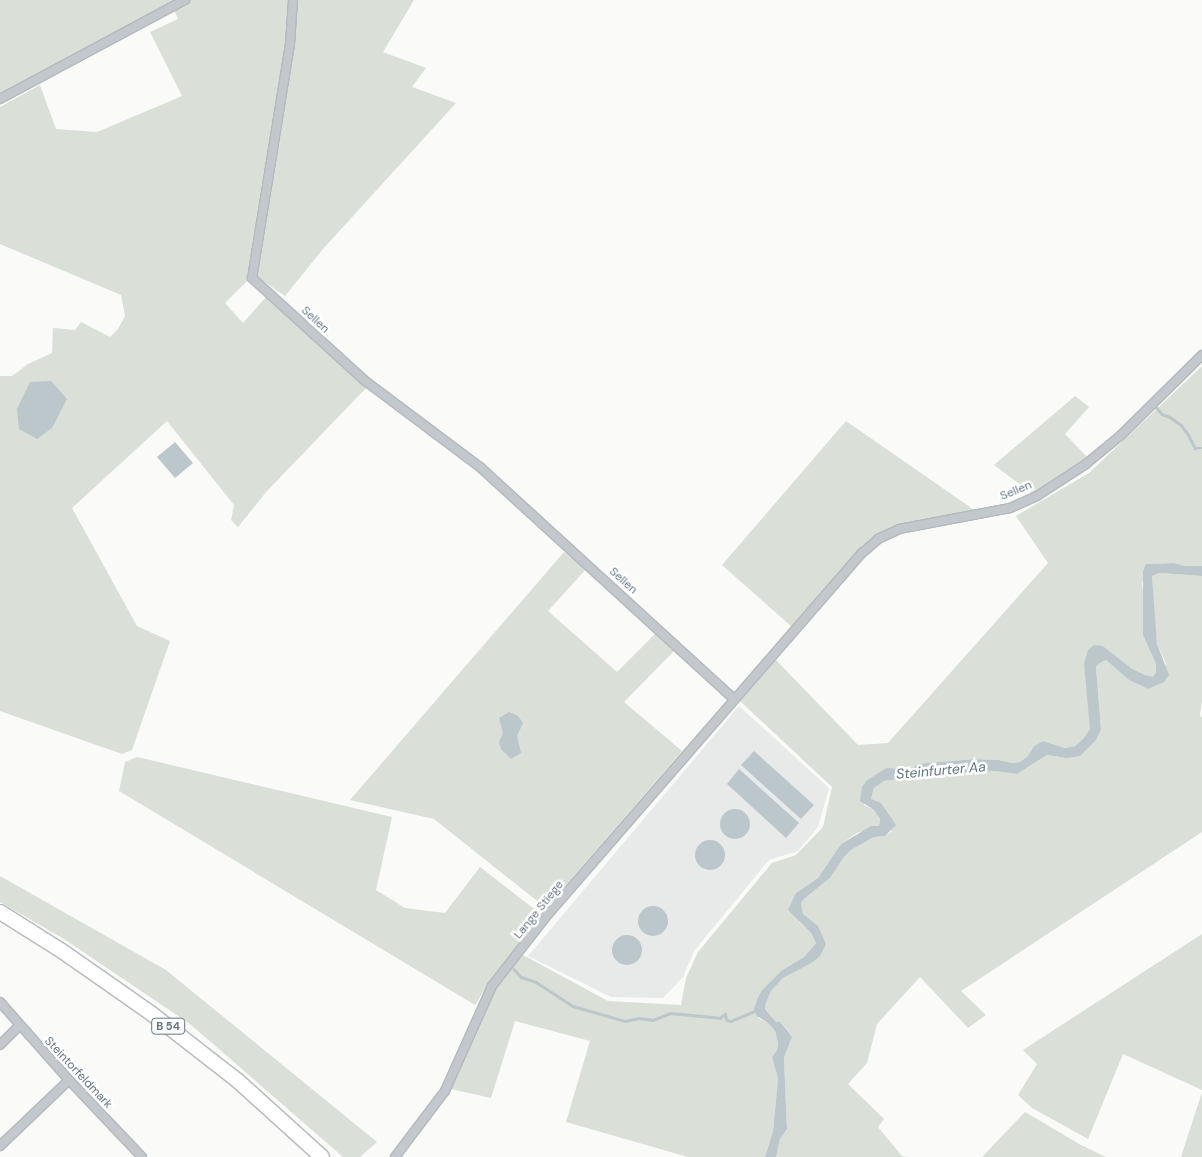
<!DOCTYPE html>
<html>
<head>
<meta charset="utf-8">
<style>
	body { margin:0 }
	#map { position:relative; width:1202px; height:1157px; overflow:hidden; background:#fafaf8; font-family:"DM Sans",sans-serif }
	div>[style] { position:absolute }
	.built>* { inset:0; background:#e8e9e9 }
	.green>* { inset:0; background:#dadfd7 }
	.water>* { inset:0; background:#bbc7cb }
	.round { border-radius:50% }
	.stream>* { height:2.5px; margin:-1.25px; padding:0 1.25px; transform-origin:1.25px; border-radius:1.25px; background:#bbc7cb }
	.roads { filter:drop-shadow(1px 0 #b4b9bd) drop-shadow(-1px 0 #b4b9bd) drop-shadow(0 1px #b4b9bd) drop-shadow(0 -1px #b4b9bd) }
	.street>* { height:8px; margin:-4px; padding:0 4px; transform-origin:4px; border-radius:4px; background:#c3c8cc }
	.highway>* { height:14px; margin:-7px; padding:0 7px; transform-origin:7px; border-radius:7px; background:#fff }
	span { translate:-50% -50%; white-space:nowrap; text-align:center; line-height:1.15; -webkit-text-stroke:5px #fff; paint-order:stroke }
	.shield-label span { padding:1px 4px; background:#fff; border:1px solid; border-radius:4px; -webkit-text-stroke-width:0 }
	.shield-label { font-size:11px; color:#657683; font-weight:700 }
	.street-label { font-size:12px; color:#657683 }
	.water-label { font-size:14px; color:#60757c; font-style:italic }
</style>
</head>
<body>
<div id="map">
	<div class="built">
		<div style="clip-path:polygon(739px 706px,829px 788px,818px 827px,798px 851px,769px 860px,694px 951px,683px 977px,663px 998px,611px 997px,528px 956px)"></div>
	</div>
	<div class="green">
		<div style="clip-path:polygon(0 0,414px 0,383px 52px,426px 68px,412px 87px,456px 103px,323px 249px,285px 296px,256px 276px,280px 133px,272px 131px,248px 280px,225px 303px,243px 323px,266px 297px,367px 387px,267px 491px,238px 527px,231px 520px,234px 505px,167px 421px,72px 508px,137px 626px,170px 641px,132px 750px,122px 754px,0 711px,0 376px,12px 376px,28px 364px,52px 353px,53px 328px,75px 330px,81px 322px,110px 337px,118px 329px,125px 316px,121px 295px,0 244px,0 107px,40px 85px,56px 129px,97px 132px,182px 96px,150px 32px,178px 19px,174px 10px,0 96px)"></div>
		<div style="clip-path:polygon(1202px 366px,1202px 566px,1185px 566px,1174px 563px,1146px 564px,1142px 584px,1144px 596px,1143px 635px,1156px 664px,1156px 672px,1153px 678px,1145px 675px,1131px 668px,1103px 646px,1084px 664px,1091px 722px,1090px 729px,1083px 739px,1075px 746px,1065px 748px,1043px 741px,1034px 746px,1028px 756px,1020px 762px,1012px 763px,999px 760px,974px 759px,917px 764px,912px 769px,886px 768px,867px 780px,864px 805px,874px 810px,880px 819px,879px 826px,857px 833px,841px 844px,818px 878px,796px 893px,799px 922px,811px 933px,816px 943px,804px 957px,781px 971px,762px 990px,758px 1018px,768px 1023px,775px 1031px,778px 1043px,777px 1050px,772px 1057px,778px 1079px,773px 1131px,765px 1157px,688px 1157px,566px 1122px,590px 1041px,515px 1021px,491px 1098px,451px 1089px,495px 989px,523px 955px,608px 1001px,681px 1005px,686px 978px,698px 952px,772px 863px,796px 855px,823px 827px,832px 787px,739px 700px,775px 659px,858px 745px,888px 743px,1048px 563px,1016px 516px,1089px 473px)"></div>
		<div style="clip-path:polygon(1075px 396px,1089px 407px,1065px 434px,1088px 458px,1034px 495px,994px 465px)"></div>
		<div style="clip-path:polygon(846px 421px,980px 514px,898px 527px,865px 545px,792px 627px,722px 565px)"></div>
		<div style="clip-path:polygon(564px 552px,586px 569px,548px 611px,617px 672px,657px 632px,676px 649px,624px 702px,682px 751px,546px 908px,434px 819px,350px 800px)"></div>
		<div style="clip-path:polygon(1159px 573px,1202px 576px,1202px 701px,1200px 715px,1202px 718px,1202px 832px,961px 991px,986px 1015px,968px 1028px,920px 977px,877px 1024px,867px 1063px,848px 1084px,884px 1119px,878px 1127px,902px 1156px,908px 1157px,776px 1157px,780px 1139px,787px 1129px,784px 1058px,792px 1037px,788px 1030px,780px 1022px,776px 1022px,765px 1009px,766px 1003px,771px 991px,783px 978px,792px 973px,826px 944px,803px 915px,801px 903px,804px 899px,830px 878px,844px 857px,851px 850px,874px 837px,885px 836px,892px 831px,871px 799px,874px 788px,884px 781px,928px 775px,994px 771px,1017px 774px,1047px 755px,1066px 758px,1101px 729px,1096px 667px,1100px 663px,1106px 660px,1129px 680px,1148px 689px,1166px 664px,1157px 644px,1154px 612px,1152px 576px)"></div>
		<div style="clip-path:polygon(137px 757px,392px 817px,376px 890px,405px 908px,445px 913px,480px 867px,542px 915px,487px 986px,475px 1005px,119px 791px,125px 762px)"></div>
		<div style="clip-path:polygon(0 876px,166px 970px,377px 1142px,360px 1157px,343px 1157px,190px 1024px,64px 939px,0 902px)"></div>
		<div style="clip-path:polygon(1202px 934px,1202px 1090px,1123px 1054px,1088px 1139px,1032px 1108px,1018px 1095px,1037px 1064px,1023px 1050px)"></div>
		<div style="clip-path:polygon(1202px 1092px,1202px 1157px,1181px 1157px)"></div>
		<div style="clip-path:polygon(1025px 1112px,1081px 1145px,1106px 1157px,982px 1157px)"></div>
	</div>
	<div class="water">
		<div style="clip-path:polygon(51px 381px,67px 399px,52px 428px,37px 439px,19px 429px,17px 409px,30px 382px)"></div>
		<div style="clip-path:polygon(175px 442px,193px 463px,175px 478px,157px 457px)"></div>
		<div style="clip-path:polygon(1174px 563px,1185px 566px,1202px 566px,1202px 576px,1159px 573px,1152px 576px,1157px 644px,1169px 675px,1164px 682px,1148px 689px,1129px 680px,1106px 660px,1100px 663px,1096px 667px,1101px 729px,1096px 740px,1080px 756px,1066px 758px,1047px 755px,1017px 774px,994px 771px,928px 775px,884px 781px,874px 788px,871px 799px,881px 803px,896px 825px,885px 836px,874px 837px,851px 850px,844px 857px,830px 878px,804px 899px,801px 903px,803px 914px,818px 926px,826px 944px,820px 956px,813px 962px,783px 978px,771px 991px,766px 1003px,765px 1009px,776px 1022px,780px 1022px,788px 1031px,792px 1037px,784px 1058px,787px 1129px,780px 1139px,776px 1157px,765px 1157px,773px 1131px,778px 1079px,772px 1057px,777px 1050px,778px 1043px,775px 1031px,768px 1023px,757px 1016px,754px 1009px,757px 1000px,762px 990px,781px 971px,804px 957px,816px 943px,811px 933px,788px 910px,796px 893px,818px 878px,841px 844px,871px 826px,879px 826px,880px 819px,874px 810px,860px 801px,862px 787px,867px 780px,886px 768px,912px 769px,917px 764px,974px 759px,999px 760px,1012px 763px,1020px 762px,1028px 756px,1034px 746px,1043px 741px,1065px 748px,1075px 746px,1083px 739px,1090px 729px,1084px 664px,1088px 650px,1094px 645px,1103px 646px,1131px 668px,1145px 675px,1153px 677px,1156px 672px,1156px 664px,1143px 635px,1143px 571px,1146px 564px)"></div>
		<div style="clip-path:polygon(509px 712px,518px 716px,523px 723px,517px 736px,521px 753px,511px 759px,501px 749px,499px 742px,503px 733px,499px 718px)"></div>
		<div style="clip-path:polygon(754px 751px,814px 805px,801px 819px,741px 765px)"></div>
		<div style="clip-path:polygon(739px 769px,799px 823px,786px 838px,727px 784px)"></div>
		<div class="round" style="left:720px;top:809px;width:30px;height:30px"></div>
		<div class="round" style="left:695px;top:840px;width:30px;height:30px"></div>
		<div class="round" style="left:638px;top:906px;width:30px;height:30px"></div>
		<div class="round" style="left:612px;top:935px;width:30px;height:30px"></div>
	</div>
	<div class="stream">
		<div style="left:1156px;top:407px;width:9px;rotate:49deg"></div>
		<div style="left:1162px;top:414px;width:9px;rotate:21deg"></div>
		<div style="left:1170px;top:417px;width:14px;rotate:36deg"></div>
		<div style="left:1181px;top:425px;width:11px;rotate:52deg"></div>
		<div style="left:1188px;top:434px;width:16px;rotate:63deg"></div>
		<div style="left:1195px;top:448px;width:7px"></div>
		<div style="left:514px;top:969px;width:11px;rotate:49deg"></div>
		<div style="left:521px;top:977px;width:16px;rotate:18deg"></div>
		<div style="left:536px;top:982px;width:44px;rotate:33deg"></div>
		<div style="left:573px;top:1006px;width:54px;rotate:16.1deg"></div>
		<div style="left:625px;top:1021px;width:14px;rotate:-12deg"></div>
		<div style="left:639px;top:1018px;width:14px;rotate:8deg"></div>
		<div style="left:653px;top:1020px;width:18px;rotate:-22deg"></div>
		<div style="left:670px;top:1013px;width:42px;rotate:5.4deg"></div>
		<div style="left:712px;top:1017px;width:8px;rotate:7deg"></div>
		<div style="left:720px;top:1018px;width:6px;rotate:-39deg"></div>
		<div style="left:725px;top:1014px;width:6px;rotate:72deg"></div>
		<div style="left:727px;top:1020px;width:4px;rotate:14deg"></div>
		<div style="left:731px;top:1021px;width:28px;rotate:-23deg"></div>
	</div>
	<div class="roads">
		<div class="street">
			<div style="left:293px;top:0;width:44px;rotate:93.9deg"></div>
			<div style="left:290px;top:44px;width:237px;rotate:99.2deg"></div>
			<div style="left:252px;top:278px;width:151px;rotate:42.3deg"></div>
			<div style="left:364px;top:380px;width:146px;rotate:36.9deg"></div>
			<div style="left:481px;top:468px;width:343px;rotate:42.4deg"></div>
			<div style="left:0;top:99px;width:210px;rotate:-28.2deg"></div>
			<div style="left:0;top:1002px;width:104px;rotate:48.5deg"></div>
			<div style="left:69px;top:1080px;width:106px;rotate:46.5deg"></div>
			<div style="left:0;top:1045px;width:28px;rotate:-45deg"></div>
			<div style="left:0;top:1146px;width:95px;rotate:-43.7deg"></div>
			<div style="left:395px;top:1157px;width:83px;rotate:-52.9deg"></div>
			<div style="left:445px;top:1091px;width:115px;rotate:-65.9deg"></div>
			<div style="left:492px;top:986px;width:93px;rotate:-52deg"></div>
			<div style="left:549px;top:913px;width:476px;rotate:-49deg"></div>
			<div style="left:861px;top:554px;width:23px;rotate:-41deg"></div>
			<div style="left:878px;top:539px;width:23px;rotate:-25deg"></div>
			<div style="left:899px;top:529px;width:113px;rotate:-10.7deg"></div>
			<div style="left:1010px;top:508px;width:30px;rotate:-24deg"></div>
			<div style="left:1037px;top:496px;width:59px;rotate:-33.1deg"></div>
			<div style="left:1086px;top:464px;width:44px;rotate:-39.5deg"></div>
			<div style="left:1120px;top:436px;width:115px;rotate:-44.6deg"></div>
		</div>
		<div class="highway">
			<div style="left:0;top:912px;width:73px;rotate:32.2deg"></div>
			<div style="left:62px;top:951px;width:110px;rotate:35deg"></div>
			<div style="left:152px;top:1014px;width:109px;rotate:37.9deg"></div>
			<div style="left:238px;top:1081px;width:113px;rotate:42.1deg"></div>
		</div>
	</div>
	<div class="shield-label">
		<span style="left:168px;top:1026px">B 54</span>
	</div>
	<div class="street-label">
		<span style="left:315px;top:320px;rotate:43deg">Sellen</span>
		<span style="left:1016px;top:491px;rotate:-22deg">Sellen</span>
		<span style="left:623px;top:581px;rotate:42deg">Sellen</span>
		<span style="left:539px;top:910px;rotate:-51deg">Lange Stiege</span>
		<span style="left:78px;top:1073px;rotate:47deg">Steintorfeldmark</span>
	</div>
	<div class="water-label">
		<span style="left:941px;top:770px;rotate:-5deg">Steinfurter Aa</span>
	</div>
</div>
</body>
</html>
